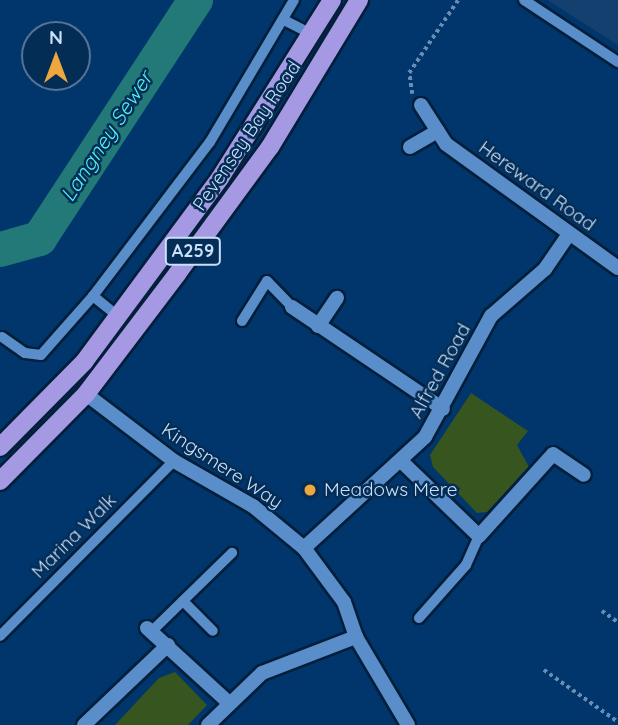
<!DOCTYPE html>
<html>
<head>
<meta charset="utf-8">
<style>
	body { margin:0 }
	#map { position:relative; width:618px; height:725px; overflow:hidden; background:#00366b; font-family:Quicksand,sans-serif }
	div>[style] { position:absolute }
	.built>* { inset:0; background:#14406f }
	.green>* { inset:0; background:#37551f }
	.river>* { height:35px; margin:-17.5px; padding:0 17.5px; transform-origin:17.5px; border-radius:17.5px; background:#227977 }
	.path>* { height:3.5px; margin-top:-1.75px; transform-origin:0; background:repeating-linear-gradient(90deg,#698eb5 0 3.5px,transparent 0 7px) }
	.roads { filter:drop-shadow(2px 0 #041f3b) drop-shadow(-2px 0 #041f3b) drop-shadow(0 2px #041f3b) drop-shadow(0 -2px #041f3b) }
	.lane>* { height:10px; margin:-5px; padding:0 5px; transform-origin:5px; border-radius:5px; background:#5a8eca }
	.street>* { height:14px; margin:-7px; padding:0 7px; transform-origin:7px; border-radius:7px; background:#5a8eca }
	.primary>* { height:18px; margin:-9px; padding:0 9px; transform-origin:9px; border-radius:9px; background:#a499e2 }
	.dots>* { width:19px; height:19px; translate:-50% -50%; box-sizing:border-box; border:4px solid #042d56; border-radius:50% }
	span { translate:-50% -50%; white-space:nowrap; text-align:center; line-height:1.15; -webkit-text-stroke:5px #042d56; paint-order:stroke }
	.shield-label span { padding:2px 5px; background:#042d56; border:2px solid; border-radius:5px; -webkit-text-stroke-width:0 }
	.shield-label { font-size:18px; color:#cadff9; font-weight:700 }
	.street-label { font-size:19px; color:#cadff9 }
	.poi-label { font-size:19px; color:#cadff9 }
	.left { translate:0 -50%; text-align:left }
	.water-label { font-size:21px; color:#51f0ec; font-style:italic }
	.north { position:absolute; left:21px; top:21px; width:70px; height:70px; box-sizing:border-box; background:#042d56; border:2px solid #537497; border-radius:50%; rotate:0deg; font-size:19px; font-weight:700; line-height:28px; text-align:center; color:#cadff9 }
	.north::after { content:''; display:block; margin:auto; width:24px; height:32px; background:#efa73d; clip-path:polygon(50% 0,100% 100%,50% 72%,0 100%) }
</style>
</head>
<body>
<div id="map">
	<div class="built">
		<div style="clip-path:polygon(547px 0,618px 0,618px 45px)"></div>
	</div>
	<div class="green">
		<div style="clip-path:polygon(471px 393px,528px 431px,517px 445px,529px 467px,487px 512px,477px 513px,433px 467px,430px 455px)"></div>
		<div style="clip-path:polygon(175px 672px,207px 705px,188px 725px,115px 725px,159px 678px)"></div>
	</div>
	<div class="river">
		<div style="left:0;top:249px;width:41px;rotate:-15.8deg"></div>
		<div style="left:39px;top:238px;width:285px;rotate:-56.8deg"></div>
	</div>
	<div class="path">
		<div style="left:412px;top:94px;width:21px;rotate:-98deg"></div>
		<div style="left:409px;top:73px;width:88px;rotate:-56.1deg"></div>
		<div style="left:602px;top:611px;width:19px;rotate:35deg"></div>
		<div style="left:544px;top:670px;width:90px;rotate:35.1deg"></div>
	</div>
	<div class="roads">
		<div class="lane">
			<div style="left:524px;top:0;width:113px;rotate:33.4deg"></div>
			<div style="left:284px;top:20px;width:31px;rotate:27deg"></div>
			<div style="left:93px;top:296px;width:32px;rotate:39deg"></div>
			<div style="left:242px;top:321px;width:47px;rotate:-58deg"></div>
			<div style="left:267px;top:281px;width:36px;rotate:46deg"></div>
			<div style="left:2px;top:337px;width:28px;rotate:35deg"></div>
			<div style="left:25px;top:353px;width:16px;rotate:7deg"></div>
			<div style="left:41px;top:355px;width:79px;rotate:-48.6deg"></div>
			<div style="left:93px;top:296px;width:193px;rotate:-52.8deg"></div>
			<div style="left:210px;top:142px;width:165px;rotate:-59.4deg"></div>
			<div style="left:183px;top:601px;width:42px;rotate:45deg"></div>
			<div style="left:419px;top:618px;width:71px;rotate:-48.4deg"></div>
			<div style="left:466px;top:565px;width:32px;rotate:-66deg"></div>
			<div style="left:152px;top:631px;width:112px;rotate:-44.3deg"></div>
			<div style="left:0;top:636px;width:247px;rotate:-45.2deg"></div>
		</div>
		<div class="street">
			<div style="left:421px;top:105px;width:46px;rotate:57.3deg"></div>
			<div style="left:446px;top:144px;width:212px;rotate:35.8deg"></div>
			<div style="left:410px;top:147px;width:32px;rotate:-30deg"></div>
			<div style="left:292px;top:307px;width:182px;rotate:34deg"></div>
			<div style="left:318px;top:326px;width:34px;rotate:-56deg"></div>
			<div style="left:86px;top:394px;width:111px;rotate:37.3deg"></div>
			<div style="left:174px;top:461px;width:91px;rotate:29.7deg"></div>
			<div style="left:253px;top:506px;width:66px;rotate:39.5deg"></div>
			<div style="left:304px;top:548px;width:67px;rotate:53.5deg"></div>
			<div style="left:344px;top:602px;width:37px;rotate:71deg"></div>
			<div style="left:356px;top:637px;width:102px;rotate:59.4deg"></div>
			<div style="left:401px;top:461px;width:108px;rotate:43.9deg"></div>
			<div style="left:479px;top:536px;width:110px;rotate:-47.9deg"></div>
			<div style="left:553px;top:454px;width:37px;rotate:34deg"></div>
			<div style="left:304px;top:548px;width:164px;rotate:-42.5deg"></div>
			<div style="left:425px;top:437px;width:138px;rotate:-61.4deg"></div>
			<div style="left:491px;top:316px;width:72px;rotate:-41deg"></div>
			<div style="left:545px;top:269px;width:42px;rotate:-55.6deg"></div>
			<div style="left:147px;top:628px;width:108px;rotate:42.4deg"></div>
			<div style="left:84px;top:725px;width:116px;rotate:-43.6deg"></div>
			<div style="left:208px;top:725px;width:75px;rotate:-43.9deg"></div>
			<div style="left:262px;top:673px;width:101px;rotate:-21deg"></div>
		</div>
		<div class="primary">
			<div style="left:0;top:447px;width:120px;rotate:-45.3deg"></div>
			<div style="left:84px;top:362px;width:229px;rotate:-53.5deg"></div>
			<div style="left:220px;top:178px;width:210px;rotate:-57.8deg"></div>
			<div style="left:0;top:481px;width:122px;rotate:-45.3deg"></div>
			<div style="left:86px;top:394px;width:151px;rotate:-52.8deg"></div>
			<div style="left:177px;top:274px;width:157px;rotate:-53.8deg"></div>
			<div style="left:270px;top:147px;width:172px;rotate:-58.8deg"></div>
		</div>
	</div>
	<div class="dots">
		<div style="left:310px;top:490px;background:#efa73d"></div>
	</div>
	<div class="shield-label">
		<span style="left:193px;top:251px">A259</span>
	</div>
	<div class="street-label">
		<span style="left:247px;top:136px;rotate:-56deg">Pevensey Bay Road</span>
		<span style="left:537px;top:186px;rotate:36deg">Hereward Road</span>
		<span style="left:440px;top:371px;rotate:-61deg">Alfred Road</span>
		<span style="left:222px;top:466px;rotate:33deg">Kingsmere Way</span>
		<span style="left:74px;top:536px;rotate:-45deg">Marina Walk</span>
	</div>
	<div class="poi-label">
		<span class="left" style="left:324px;top:490px">Meadows Mere</span>
	</div>
	<div class="water-label">
		<span style="left:106px;top:136px;rotate:-57deg">Langney Sewer</span>
	</div>
	<div class="north">N</div>
</div>
</body>
</html>
